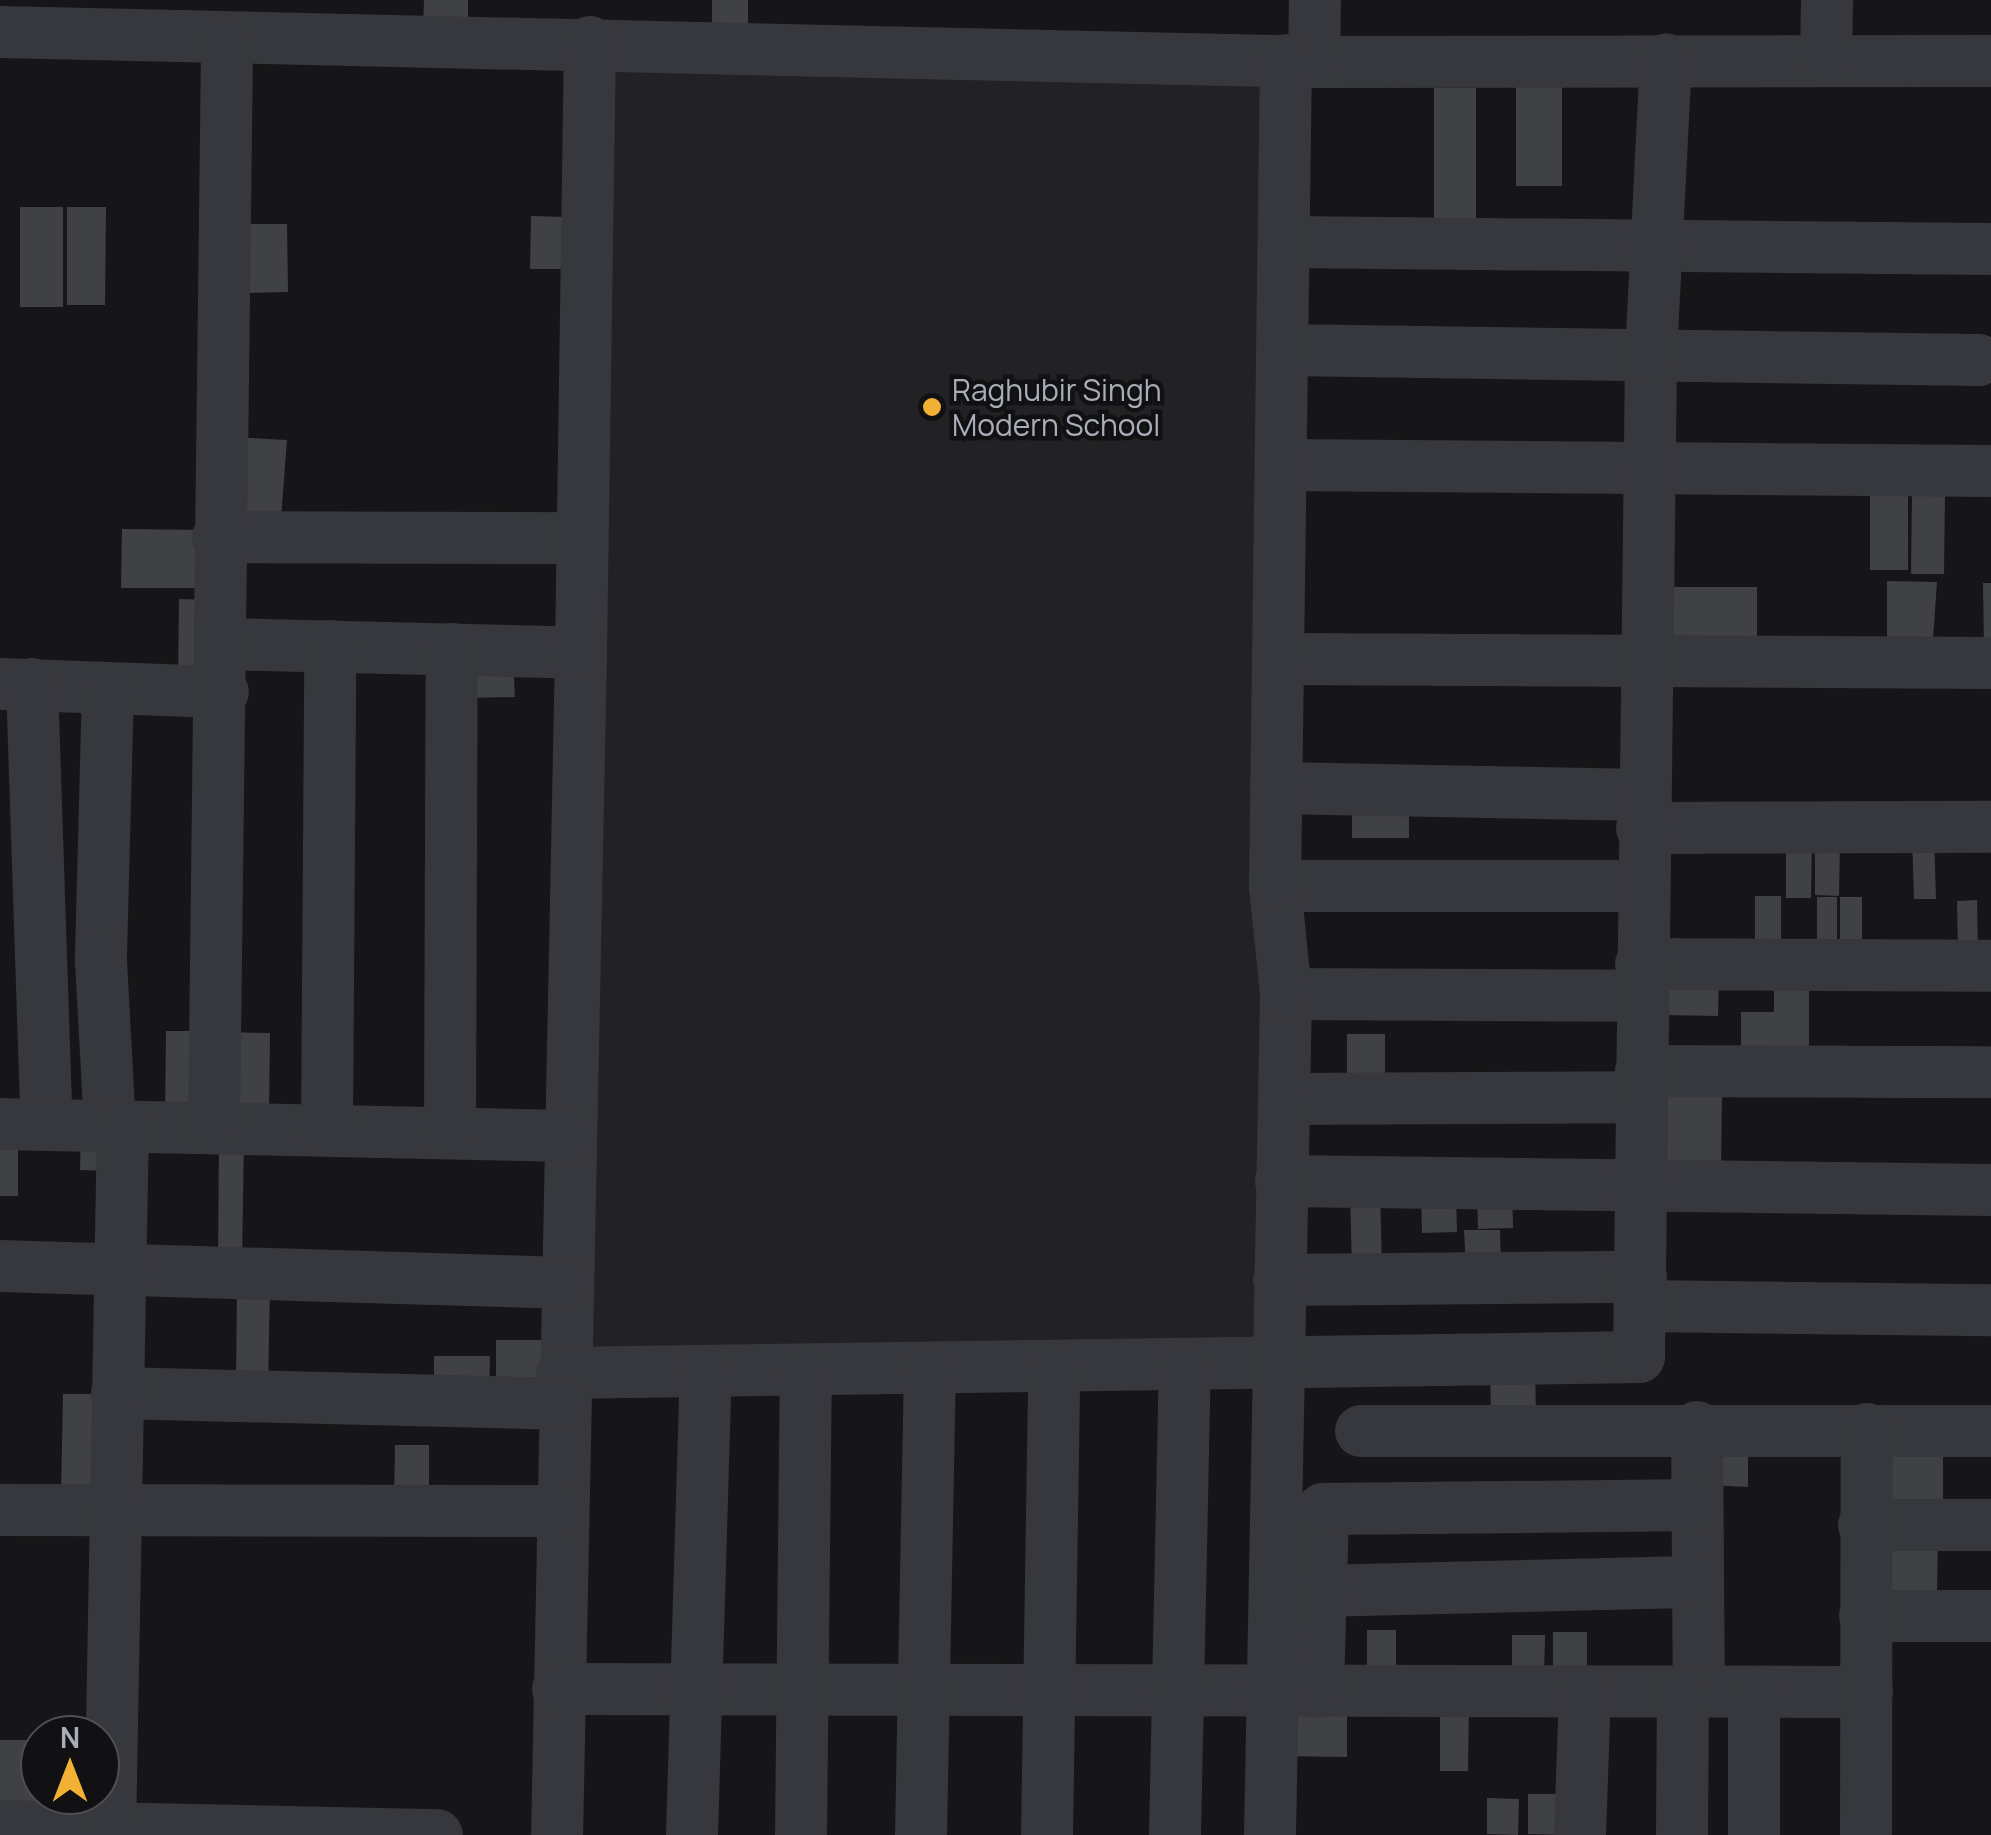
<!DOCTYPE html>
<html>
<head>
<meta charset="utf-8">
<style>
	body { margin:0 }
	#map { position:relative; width:1991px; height:1835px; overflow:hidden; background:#161618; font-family:Manrope,sans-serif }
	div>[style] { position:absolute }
	.built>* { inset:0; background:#222225 }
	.building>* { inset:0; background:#404145 }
	.minor>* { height:52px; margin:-26px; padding:0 26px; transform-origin:26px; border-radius:26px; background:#37383d }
	.dots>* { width:28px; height:28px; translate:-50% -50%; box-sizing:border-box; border:5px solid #111113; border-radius:50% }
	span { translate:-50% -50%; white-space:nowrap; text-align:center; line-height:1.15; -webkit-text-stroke:9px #111113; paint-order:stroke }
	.poi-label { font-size:30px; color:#a8adb8 }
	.left { translate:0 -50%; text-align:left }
	.north { position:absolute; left:20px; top:1715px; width:100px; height:100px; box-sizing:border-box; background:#111113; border:2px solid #4d4f55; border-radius:50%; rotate:0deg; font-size:28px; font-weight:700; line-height:40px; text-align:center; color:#a8adb8 }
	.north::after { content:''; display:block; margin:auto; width:35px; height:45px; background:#f2b134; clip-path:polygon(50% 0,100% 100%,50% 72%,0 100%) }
</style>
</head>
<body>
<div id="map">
	<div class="built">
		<div style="clip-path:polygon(593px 59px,1273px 66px,1267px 1351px,573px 1350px)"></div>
	</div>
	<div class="building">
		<div style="clip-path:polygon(424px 0,468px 0,468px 25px,423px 25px)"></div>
		<div style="clip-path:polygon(712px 0,748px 0,748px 27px,712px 27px)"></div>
		<div style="clip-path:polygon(1516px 87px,1562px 87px,1562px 186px,1516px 186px)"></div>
		<div style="clip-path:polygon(1434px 88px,1476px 88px,1476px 244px,1434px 244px)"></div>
		<div style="clip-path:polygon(20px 207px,63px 207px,63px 307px,20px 307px)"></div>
		<div style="clip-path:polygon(67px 207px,106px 207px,105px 305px,67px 305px)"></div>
		<div style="clip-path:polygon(531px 216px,569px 217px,568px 269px,530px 269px)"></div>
		<div style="clip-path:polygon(248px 224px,287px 224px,288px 292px,249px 293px)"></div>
		<div style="clip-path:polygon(233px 437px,287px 440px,281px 519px,233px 517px)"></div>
		<div style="clip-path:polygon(1870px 493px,1908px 493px,1908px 570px,1870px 570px)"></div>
		<div style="clip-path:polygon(1912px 493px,1945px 493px,1944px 574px,1911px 574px)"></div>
		<div style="clip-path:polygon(122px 529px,207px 530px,206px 588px,121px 588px)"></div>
		<div style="clip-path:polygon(1887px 581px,1937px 582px,1932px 653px,1887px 653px)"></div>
		<div style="clip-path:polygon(1983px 583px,1991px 583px,1991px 651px,1984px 650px)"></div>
		<div style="clip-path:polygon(1663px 587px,1757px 587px,1757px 647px,1663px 647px)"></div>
		<div style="clip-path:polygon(179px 599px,207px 600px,206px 683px,178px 682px)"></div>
		<div style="clip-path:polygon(513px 661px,515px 697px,468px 698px,469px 662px)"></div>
		<div style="clip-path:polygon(1352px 797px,1409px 797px,1409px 838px,1352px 838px)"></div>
		<div style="clip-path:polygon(1912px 836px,1934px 836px,1936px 899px,1914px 899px)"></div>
		<div style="clip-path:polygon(1815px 838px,1840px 839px,1839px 896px,1815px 895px)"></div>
		<div style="clip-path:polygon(1786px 839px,1812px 839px,1811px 898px,1786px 898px)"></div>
		<div style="clip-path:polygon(1755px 896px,1781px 896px,1781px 960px,1755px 960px)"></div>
		<div style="clip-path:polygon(1817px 897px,1837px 897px,1837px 963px,1817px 963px)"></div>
		<div style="clip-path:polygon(1840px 897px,1862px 897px,1862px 961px,1840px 961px)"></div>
		<div style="clip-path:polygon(1977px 900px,1978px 957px,1958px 957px,1957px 901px)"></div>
		<div style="clip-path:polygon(1665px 975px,1719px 976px,1718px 1016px,1663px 1015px)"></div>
		<div style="clip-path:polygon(1774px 979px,1809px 979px,1809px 1060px,1741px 1060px,1741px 1012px,1774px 1012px)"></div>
		<div style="clip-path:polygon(166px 1031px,208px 1031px,207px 1120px,165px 1119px)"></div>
		<div style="clip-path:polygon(223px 1032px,270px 1033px,269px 1115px,222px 1115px)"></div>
		<div style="clip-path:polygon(1347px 1034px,1385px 1034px,1385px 1091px,1347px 1091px)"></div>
		<div style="clip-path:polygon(1663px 1094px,1722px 1094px,1721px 1171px,1662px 1171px)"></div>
		<div style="clip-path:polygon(0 1127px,18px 1128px,18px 1196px,0 1196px)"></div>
		<div style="clip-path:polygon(81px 1130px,109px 1171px,80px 1170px)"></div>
		<div style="clip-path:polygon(219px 1136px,244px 1137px,242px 1262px,218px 1262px)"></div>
		<div style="clip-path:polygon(1421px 1191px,1456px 1191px,1457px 1232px,1422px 1233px)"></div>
		<div style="clip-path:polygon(1477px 1191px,1512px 1191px,1513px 1228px,1478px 1229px)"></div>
		<div style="clip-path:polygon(1350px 1192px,1380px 1192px,1382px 1267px,1352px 1268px)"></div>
		<div style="clip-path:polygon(1464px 1230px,1500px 1230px,1501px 1267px,1466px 1268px)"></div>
		<div style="clip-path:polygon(237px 1286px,270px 1286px,268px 1386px,236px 1386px)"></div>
		<div style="clip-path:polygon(496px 1340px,556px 1340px,556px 1395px,496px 1394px)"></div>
		<div style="clip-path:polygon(434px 1356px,490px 1356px,489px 1395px,434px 1394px)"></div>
		<div style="clip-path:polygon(1535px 1366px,1536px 1417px,1491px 1418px,1490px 1367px)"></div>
		<div style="clip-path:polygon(63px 1394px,104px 1394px,103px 1495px,61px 1495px)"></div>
		<div style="clip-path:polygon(1707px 1437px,1748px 1437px,1748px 1487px,1706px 1485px)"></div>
		<div style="clip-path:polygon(1883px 1444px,1943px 1444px,1943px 1519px,1883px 1518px)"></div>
		<div style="clip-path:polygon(395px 1445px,429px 1445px,429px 1506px,394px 1506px)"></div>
		<div style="clip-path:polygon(1887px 1528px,1938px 1528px,1937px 1598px,1886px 1597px)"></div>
		<div style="clip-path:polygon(1367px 1630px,1396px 1630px,1396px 1674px,1367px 1673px)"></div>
		<div style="clip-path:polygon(1553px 1632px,1587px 1632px,1587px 1680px,1553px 1680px)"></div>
		<div style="clip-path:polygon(1512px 1635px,1545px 1635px,1544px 1678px,1512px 1678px)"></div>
		<div style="clip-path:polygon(1440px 1702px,1469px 1702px,1468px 1771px,1440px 1771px)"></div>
		<div style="clip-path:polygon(1274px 1704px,1347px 1704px,1347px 1757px,1274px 1756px)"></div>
		<div style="clip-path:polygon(0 1740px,40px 1740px,43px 1814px,0 1813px)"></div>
		<div style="clip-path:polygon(1528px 1794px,1567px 1794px,1567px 1835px,1528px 1834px)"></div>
		<div style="clip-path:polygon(1487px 1798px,1519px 1799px,1518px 1835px,1487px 1834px)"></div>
	</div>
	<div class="minor">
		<div style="left:0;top:32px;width:1314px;rotate:1.31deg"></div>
		<div style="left:1314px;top:62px;width:677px;rotate:-0.08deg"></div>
		<div style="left:1826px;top:59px;width:59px;rotate:-89deg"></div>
		<div style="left:1314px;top:62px;width:62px;rotate:-89.1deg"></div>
		<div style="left:1286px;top:242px;width:705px;rotate:0.57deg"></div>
		<div style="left:1285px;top:350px;width:694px;rotate:0.83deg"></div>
		<div style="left:1285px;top:465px;width:706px;rotate:0.49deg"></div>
		<div style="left:218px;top:537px;width:364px;rotate:0.2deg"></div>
		<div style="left:220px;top:644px;width:361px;rotate:1.4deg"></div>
		<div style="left:581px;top:653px;width:1182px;rotate:91.16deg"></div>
		<div style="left:581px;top:653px;width:611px;rotate:-89.16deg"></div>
		<div style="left:1284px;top:659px;width:707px;rotate:0.32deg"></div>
		<div style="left:0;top:684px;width:223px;rotate:2.1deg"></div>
		<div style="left:32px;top:684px;width:441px;rotate:88.1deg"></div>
		<div style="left:108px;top:688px;width:273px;rotate:91.5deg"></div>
		<div style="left:101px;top:961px;width:165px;rotate:86.9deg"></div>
		<div style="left:1276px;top:788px;width:367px;rotate:1.1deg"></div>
		<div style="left:1642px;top:828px;width:349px;rotate:-0.2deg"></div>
		<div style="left:1275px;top:886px;width:367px"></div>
		<div style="left:1641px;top:964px;width:350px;rotate:0.3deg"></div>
		<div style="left:1286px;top:994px;width:355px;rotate:0.3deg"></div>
		<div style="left:1641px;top:1071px;width:350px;rotate:0.2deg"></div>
		<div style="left:1284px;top:1099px;width:356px;rotate:-0.3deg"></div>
		<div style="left:0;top:1124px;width:571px;rotate:1.2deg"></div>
		<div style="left:214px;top:1128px;width:1086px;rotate:-89.31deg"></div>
		<div style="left:327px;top:1129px;width:483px;rotate:-89.6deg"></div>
		<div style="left:450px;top:1131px;width:482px;rotate:-89.8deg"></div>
		<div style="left:1281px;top:1181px;width:710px;rotate:0.73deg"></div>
		<div style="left:0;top:1266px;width:566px;rotate:1.72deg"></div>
		<div style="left:1279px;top:1280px;width:362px;rotate:-0.5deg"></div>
		<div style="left:1642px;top:1306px;width:349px;rotate:0.7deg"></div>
		<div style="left:562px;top:1373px;width:1077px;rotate:-0.85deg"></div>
		<div style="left:1639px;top:1357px;width:1002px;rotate:-89.31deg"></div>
		<div style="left:1651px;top:355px;width:296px;rotate:-87.1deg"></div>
		<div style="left:117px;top:1393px;width:444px;rotate:1.4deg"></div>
		<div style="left:1697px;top:1427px;width:265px;rotate:89.6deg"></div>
		<div style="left:1361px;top:1431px;width:630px"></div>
		<div style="left:0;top:1510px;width:560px;rotate:0.1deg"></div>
		<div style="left:1864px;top:1525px;width:127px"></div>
		<div style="left:1318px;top:1591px;width:380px;rotate:-1.4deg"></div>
		<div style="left:1865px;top:1616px;width:126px"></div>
		<div style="left:558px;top:1689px;width:1309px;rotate:0.13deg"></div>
		<div style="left:1318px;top:1692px;width:183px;rotate:-88.4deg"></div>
		<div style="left:1323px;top:1509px;width:374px;rotate:-0.6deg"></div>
		<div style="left:1754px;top:1692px;width:143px;rotate:90deg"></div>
		<div style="left:0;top:1826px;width:437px;rotate:1.2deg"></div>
		<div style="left:110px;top:1835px;width:710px;rotate:-88.95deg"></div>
		<div style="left:692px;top:1835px;width:462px;rotate:-88.3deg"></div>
		<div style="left:801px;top:1835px;width:462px;rotate:-89.4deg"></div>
		<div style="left:921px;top:1835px;width:463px;rotate:-88.9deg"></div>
		<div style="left:1047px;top:1835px;width:464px;rotate:-89.1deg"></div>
		<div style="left:1175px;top:1835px;width:466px;rotate:-88.8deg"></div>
		<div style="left:1270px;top:1835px;width:841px;rotate:-88.91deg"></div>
		<div style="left:1286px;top:994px;width:109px;rotate:-95.8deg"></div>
		<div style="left:1275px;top:886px;width:826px;rotate:-89.24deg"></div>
		<div style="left:1580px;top:1835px;width:143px;rotate:-88deg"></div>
		<div style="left:1682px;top:1835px;width:143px;rotate:-89.6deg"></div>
		<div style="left:1866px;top:1835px;width:406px;rotate:-89.9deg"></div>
	</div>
	<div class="dots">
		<div style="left:932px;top:407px;background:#f2b134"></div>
	</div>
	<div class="poi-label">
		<span class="left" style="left:952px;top:407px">Raghubir Singh<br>Modern School</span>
	</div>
	<div class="north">N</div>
</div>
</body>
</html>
